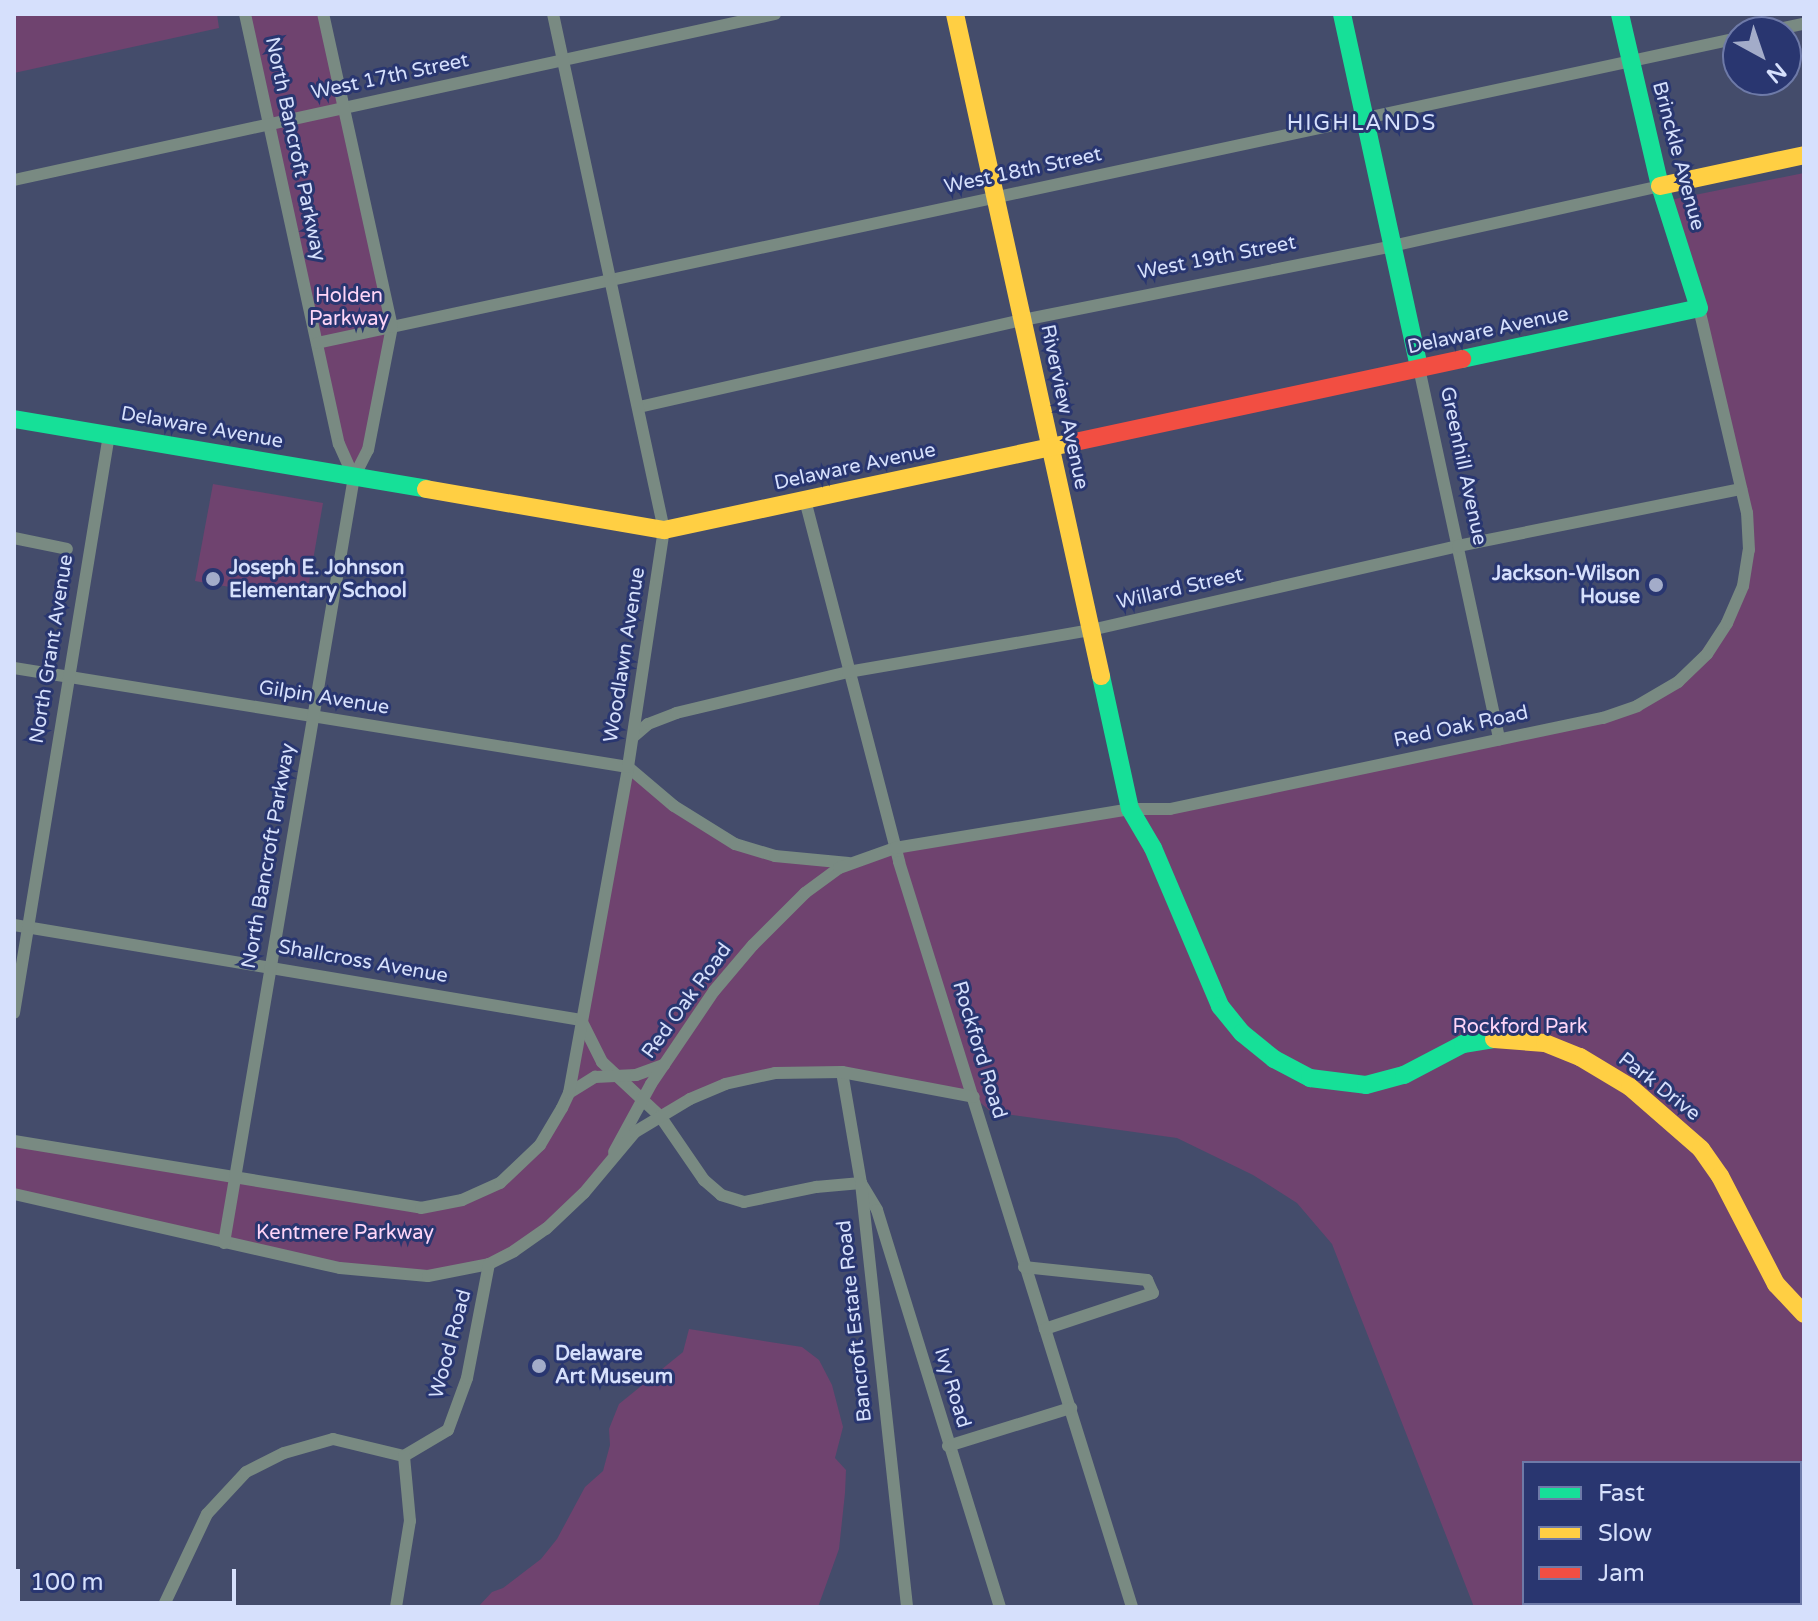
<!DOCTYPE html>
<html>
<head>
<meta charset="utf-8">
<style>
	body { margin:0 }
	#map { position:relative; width:1818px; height:1621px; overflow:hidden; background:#444c6b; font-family:"Varela Round",sans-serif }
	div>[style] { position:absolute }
	.green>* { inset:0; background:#6f436f }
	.street>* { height:12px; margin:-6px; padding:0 6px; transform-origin:6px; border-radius:6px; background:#798a82 }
	.fast>* { height:18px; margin:-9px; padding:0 9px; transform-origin:9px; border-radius:9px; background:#16e098 }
	.slow>* { height:18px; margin:-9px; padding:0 9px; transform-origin:9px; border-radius:9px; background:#ffcf43 }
	.jam>* { height:18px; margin:-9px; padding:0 9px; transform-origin:9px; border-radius:9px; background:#f24e42 }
	.dots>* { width:22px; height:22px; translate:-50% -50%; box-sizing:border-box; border:4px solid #293670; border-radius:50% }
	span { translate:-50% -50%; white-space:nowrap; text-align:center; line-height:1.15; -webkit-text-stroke:6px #293670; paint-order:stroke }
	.street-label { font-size:20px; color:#d6e0fc }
	.park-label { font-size:20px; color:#fed5f7 }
	.poi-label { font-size:20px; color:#d6e0fc; font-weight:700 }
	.left { translate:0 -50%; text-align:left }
	.right { translate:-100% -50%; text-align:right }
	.neighbourhood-label { font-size:22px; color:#d6e0fc; letter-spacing:2px }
	.frame { position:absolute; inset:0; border:16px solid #d6e0fc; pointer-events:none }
	.legend { position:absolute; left:1522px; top:1461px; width:280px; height:144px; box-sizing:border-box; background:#293670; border:2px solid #6e7aa8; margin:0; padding:10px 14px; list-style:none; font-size:24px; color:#d6e0fc }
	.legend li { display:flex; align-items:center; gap:16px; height:40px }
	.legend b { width:40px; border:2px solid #6e7aa8 }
	.north { position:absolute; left:1722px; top:16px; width:80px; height:80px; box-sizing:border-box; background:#293670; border:2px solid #6e7aa8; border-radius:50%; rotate:140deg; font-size:22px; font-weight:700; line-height:32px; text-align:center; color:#d6e0fc }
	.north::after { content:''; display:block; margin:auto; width:28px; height:36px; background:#a3acc9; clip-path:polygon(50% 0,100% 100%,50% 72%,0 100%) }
	.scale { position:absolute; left:16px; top:1569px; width:220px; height:36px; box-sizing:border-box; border:4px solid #d6e0fc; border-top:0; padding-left:10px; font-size:24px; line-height:28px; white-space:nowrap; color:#d6e0fc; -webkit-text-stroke:6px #293670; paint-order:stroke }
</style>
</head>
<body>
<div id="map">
	<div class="green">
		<div style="clip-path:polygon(14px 14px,217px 14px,219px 28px,14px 73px)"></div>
		<div style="clip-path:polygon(245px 14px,323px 14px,392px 327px,376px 418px,354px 477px,346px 461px)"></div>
		<div style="clip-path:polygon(evenodd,1804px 173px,1804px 1606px,1474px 1607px,1332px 1244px,1297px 1203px,1253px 1175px,1177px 1138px,991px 1112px,974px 1097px,842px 1072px,748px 1078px,660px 1116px,644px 1099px,623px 1137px,584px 1193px,514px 1251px,456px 1273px,379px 1274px,14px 1194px,14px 1141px,403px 1207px,442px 1205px,516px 1169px,562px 1108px,628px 767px,735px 844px,852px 863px,895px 848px,1149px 811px,1603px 718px,1678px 682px,1737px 604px,1747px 513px,1665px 201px,1804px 173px,1524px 1463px,1800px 1463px,1800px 1603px,1524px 1603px,1524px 1463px)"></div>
		<div style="clip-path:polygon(213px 484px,323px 503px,306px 600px,195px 581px)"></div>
		<div style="clip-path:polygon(689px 1329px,802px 1347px,819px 1360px,832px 1385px,843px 1427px,835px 1458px,846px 1470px,845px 1493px,839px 1549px,818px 1607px,478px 1607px,492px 1592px,503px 1588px,541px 1559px,557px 1539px,585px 1487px,603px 1471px,610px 1445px,609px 1429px,619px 1404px,683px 1352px)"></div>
	</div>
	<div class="street">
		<div style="left:245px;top:14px;width:440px;rotate:77.7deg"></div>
		<div style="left:339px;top:444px;width:36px;rotate:66deg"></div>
		<div style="left:1765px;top:32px;width:40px;rotate:-12deg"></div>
		<div style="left:14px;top:180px;width:779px;rotate:-12.31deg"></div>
		<div style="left:317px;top:343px;width:1453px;rotate:-12.11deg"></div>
		<div style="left:1419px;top:368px;width:380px;rotate:77.8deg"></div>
		<div style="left:639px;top:407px;width:394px;rotate:-12.8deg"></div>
		<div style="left:1023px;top:320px;width:376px;rotate:-11.3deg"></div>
		<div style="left:1392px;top:246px;width:275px;rotate:-12.6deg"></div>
		<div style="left:805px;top:500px;width:374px;rotate:75.4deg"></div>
		<div style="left:899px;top:862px;width:781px;rotate:72.63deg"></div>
		<div style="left:14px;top:538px;width:54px;rotate:11.7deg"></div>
		<div style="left:14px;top:668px;width:622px;rotate:9.16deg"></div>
		<div style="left:633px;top:737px;width:20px;rotate:-41deg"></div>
		<div style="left:648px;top:724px;width:30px;rotate:-21deg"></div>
		<div style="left:676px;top:713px;width:177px;rotate:-13.4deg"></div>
		<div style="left:848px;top:672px;width:247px;rotate:-9.8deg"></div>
		<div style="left:1091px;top:630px;width:376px;rotate:-12.9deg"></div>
		<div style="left:1458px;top:546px;width:289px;rotate:-11.4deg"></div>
		<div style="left:628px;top:767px;width:60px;rotate:40.3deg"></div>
		<div style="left:674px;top:806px;width:72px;rotate:31.9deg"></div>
		<div style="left:735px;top:844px;width:42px;rotate:16.7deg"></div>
		<div style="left:775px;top:856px;width:74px;rotate:5.4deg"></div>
		<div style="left:14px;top:925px;width:575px;rotate:9.51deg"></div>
		<div style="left:581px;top:1020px;width:47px;rotate:63.4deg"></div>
		<div style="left:602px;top:1062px;width:79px;rotate:43deg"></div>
		<div style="left:660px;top:1116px;width:78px;rotate:55.5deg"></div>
		<div style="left:704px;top:1180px;width:23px;rotate:41deg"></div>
		<div style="left:721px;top:1195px;width:24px;rotate:17deg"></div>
		<div style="left:744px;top:1202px;width:74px;rotate:-11.8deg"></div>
		<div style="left:816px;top:1187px;width:45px;rotate:-5.1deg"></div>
		<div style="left:861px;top:1183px;width:31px;rotate:59deg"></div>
		<div style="left:877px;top:1210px;width:416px;rotate:72.8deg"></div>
		<div style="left:14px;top:1013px;width:586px;rotate:-80.67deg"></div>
		<div style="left:842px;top:1072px;width:113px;rotate:80.3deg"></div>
		<div style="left:861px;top:1183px;width:426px;rotate:83.8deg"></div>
		<div style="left:569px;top:1093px;width:31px;rotate:-32deg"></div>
		<div style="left:595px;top:1077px;width:41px;rotate:-2.8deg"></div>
		<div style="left:636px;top:1075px;width:30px;rotate:-20deg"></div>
		<div style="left:14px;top:1141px;width:412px;rotate:9.3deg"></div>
		<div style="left:421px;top:1208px;width:42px;rotate:-11deg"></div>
		<div style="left:462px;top:1200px;width:42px;rotate:-24.1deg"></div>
		<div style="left:500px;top:1183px;width:55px;rotate:-43.5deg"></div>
		<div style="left:540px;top:1145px;width:43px;rotate:-59.3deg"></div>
		<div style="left:562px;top:1108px;width:17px;rotate:-65deg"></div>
		<div style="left:569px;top:1093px;width:331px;rotate:-79.7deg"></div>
		<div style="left:628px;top:767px;width:240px;rotate:-81.4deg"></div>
		<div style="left:664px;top:530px;width:528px;rotate:-102.14deg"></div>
		<div style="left:614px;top:1152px;width:77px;rotate:-61.4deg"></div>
		<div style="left:651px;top:1084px;width:112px;rotate:-55.9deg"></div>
		<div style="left:714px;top:991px;width:60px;rotate:-49.7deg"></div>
		<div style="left:753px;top:945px;width:74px;rotate:-45deg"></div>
		<div style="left:805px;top:893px;width:42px;rotate:-36.3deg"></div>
		<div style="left:839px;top:868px;width:59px;rotate:-19.7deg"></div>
		<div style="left:895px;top:848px;width:238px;rotate:-9.4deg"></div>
		<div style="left:1130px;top:809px;width:40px"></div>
		<div style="left:1170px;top:809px;width:442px;rotate:-11.9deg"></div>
		<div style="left:1603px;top:718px;width:36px;rotate:-19deg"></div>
		<div style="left:1637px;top:706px;width:48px;rotate:-30.3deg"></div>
		<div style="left:1678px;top:682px;width:40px;rotate:-44deg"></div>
		<div style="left:1707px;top:654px;width:37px;rotate:-57deg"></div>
		<div style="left:1727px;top:623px;width:40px;rotate:-66.6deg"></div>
		<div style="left:1743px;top:586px;width:36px;rotate:-81deg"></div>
		<div style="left:1749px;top:550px;width:37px;rotate:-93deg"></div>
		<div style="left:1747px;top:513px;width:211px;rotate:-103.2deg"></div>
		<div style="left:14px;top:1194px;width:334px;rotate:12.8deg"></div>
		<div style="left:340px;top:1268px;width:88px;rotate:5.2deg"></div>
		<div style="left:428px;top:1276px;width:62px;rotate:-11.1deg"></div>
		<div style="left:489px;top:1264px;width:28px;rotate:-27deg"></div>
		<div style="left:514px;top:1251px;width:39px;rotate:-35deg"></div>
		<div style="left:546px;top:1229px;width:52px;rotate:-43.5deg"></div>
		<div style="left:584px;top:1193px;width:80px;rotate:-50.1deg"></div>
		<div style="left:635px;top:1132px;width:64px;rotate:-31deg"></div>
		<div style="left:690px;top:1099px;width:38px;rotate:-23deg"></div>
		<div style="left:725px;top:1084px;width:51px;rotate:-12.4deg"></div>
		<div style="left:775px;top:1073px;width:67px;rotate:-0.9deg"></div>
		<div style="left:842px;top:1072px;width:134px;rotate:10.7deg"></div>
		<div style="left:224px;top:1243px;width:777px;rotate:-80.37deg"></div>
		<div style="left:354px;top:477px;width:30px;rotate:-63deg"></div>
		<div style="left:368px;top:450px;width:125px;rotate:-79deg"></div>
		<div style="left:392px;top:327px;width:321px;rotate:-102.4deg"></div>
		<div style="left:1024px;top:1267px;width:124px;rotate:6deg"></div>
		<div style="left:1147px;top:1280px;width:14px;rotate:65deg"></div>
		<div style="left:1153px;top:1293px;width:114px;rotate:161.6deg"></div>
		<div style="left:948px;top:1446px;width:129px;rotate:-17.2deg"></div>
		<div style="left:163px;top:1607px;width:103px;rotate:-64.7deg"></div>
		<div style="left:207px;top:1514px;width:57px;rotate:-47.1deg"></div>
		<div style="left:246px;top:1472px;width:42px;rotate:-26.6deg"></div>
		<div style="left:284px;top:1453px;width:51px;rotate:-15.9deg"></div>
		<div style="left:333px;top:1439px;width:73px;rotate:13.5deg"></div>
		<div style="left:404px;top:1456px;width:51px;rotate:-30.6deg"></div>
		<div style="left:448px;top:1430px;width:55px;rotate:-69.9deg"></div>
		<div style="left:467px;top:1378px;width:116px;rotate:-79.1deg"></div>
		<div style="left:396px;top:1607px;width:87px;rotate:-80.8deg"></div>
		<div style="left:410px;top:1521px;width:65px;rotate:-95.3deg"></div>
	</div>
	<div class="fast">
		<div style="left:1342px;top:14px;width:362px;rotate:77.7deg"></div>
		<div style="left:1462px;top:359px;width:242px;rotate:-12.1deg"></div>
		<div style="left:1699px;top:308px;width:128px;rotate:-107.7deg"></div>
		<div style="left:1660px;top:186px;width:177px;rotate:-103.1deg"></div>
		<div style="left:14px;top:419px;width:418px;rotate:9.6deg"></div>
		<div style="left:1101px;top:676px;width:136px;rotate:77.7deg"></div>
		<div style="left:1130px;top:809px;width:45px;rotate:59.5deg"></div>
		<div style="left:1153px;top:848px;width:172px;rotate:67deg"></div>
		<div style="left:1220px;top:1006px;width:35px;rotate:51deg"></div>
		<div style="left:1242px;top:1033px;width:41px;rotate:39.1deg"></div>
		<div style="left:1274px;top:1059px;width:41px;rotate:27.8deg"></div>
		<div style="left:1310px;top:1078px;width:56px;rotate:7.1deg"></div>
		<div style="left:1366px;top:1085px;width:39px;rotate:-15deg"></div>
		<div style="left:1404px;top:1075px;width:67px;rotate:-27.7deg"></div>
		<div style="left:1463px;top:1044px;width:31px;rotate:-9deg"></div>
	</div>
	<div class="slow">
		<div style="left:955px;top:14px;width:678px;rotate:77.56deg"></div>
		<div style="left:1660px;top:186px;width:147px;rotate:-12.1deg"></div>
		<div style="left:426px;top:489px;width:242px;rotate:9.8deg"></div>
		<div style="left:664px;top:530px;width:420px;rotate:-12.1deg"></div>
		<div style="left:1494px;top:1039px;width:51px;rotate:4.5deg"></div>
		<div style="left:1545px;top:1043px;width:38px;rotate:22deg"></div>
		<div style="left:1580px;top:1057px;width:58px;rotate:31deg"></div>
		<div style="left:1630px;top:1087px;width:94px;rotate:41.1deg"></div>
		<div style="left:1701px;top:1149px;width:33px;rotate:55deg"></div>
		<div style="left:1720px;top:1176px;width:122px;rotate:62.6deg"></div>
		<div style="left:1776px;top:1284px;width:41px;rotate:47deg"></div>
	</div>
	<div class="jam">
		<div style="left:1075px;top:442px;width:396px;rotate:-12.1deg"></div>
	</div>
	<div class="dots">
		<div style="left:213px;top:579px;background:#a3acc9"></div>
		<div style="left:1656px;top:585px;background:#a3acc9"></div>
		<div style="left:539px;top:1366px;background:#a3acc9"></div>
	</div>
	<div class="street-label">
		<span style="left:390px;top:77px;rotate:-12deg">West 17th Street</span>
		<span style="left:295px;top:149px;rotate:78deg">North Bancroft Parkway</span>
		<span style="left:1678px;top:156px;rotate:75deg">Brinckle Avenue</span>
		<span style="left:1023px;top:171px;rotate:-12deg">West 18th Street</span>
		<span style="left:1217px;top:258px;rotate:-11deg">West 19th Street</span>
		<span style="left:1488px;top:331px;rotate:-12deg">Delaware Avenue</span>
		<span style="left:1064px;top:407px;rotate:78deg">Riverview Avenue</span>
		<span style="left:202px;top:428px;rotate:10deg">Delaware Avenue</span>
		<span style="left:1463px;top:466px;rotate:78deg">Greenhill Avenue</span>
		<span style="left:855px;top:467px;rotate:-12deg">Delaware Avenue</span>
		<span style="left:1180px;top:589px;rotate:-13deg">Willard Street</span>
		<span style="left:52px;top:649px;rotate:-81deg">North Grant Avenue</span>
		<span style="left:625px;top:655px;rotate:-81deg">Woodlawn Avenue</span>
		<span style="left:324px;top:698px;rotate:9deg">Gilpin Avenue</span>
		<span style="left:1461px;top:727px;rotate:-12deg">Red Oak Road</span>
		<span style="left:269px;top:856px;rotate:-80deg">North Bancroft Parkway</span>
		<span style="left:363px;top:962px;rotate:10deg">Shallcross Avenue</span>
		<span style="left:687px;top:1001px;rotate:-54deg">Red Oak Road</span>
		<span style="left:979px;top:1050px;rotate:73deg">Rockford Road</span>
		<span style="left:1659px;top:1087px;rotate:38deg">Park Drive</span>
		<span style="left:855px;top:1321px;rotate:-96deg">Bancroft Estate Road</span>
		<span style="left:451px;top:1344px;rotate:-75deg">Wood Road</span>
		<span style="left:952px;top:1388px;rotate:73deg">Ivy Road</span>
	</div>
	<div class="park-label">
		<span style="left:349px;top:308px">Holden<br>Parkway</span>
		<span style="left:1520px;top:1027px">Rockford Park</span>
		<span style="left:345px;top:1233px">Kentmere Parkway</span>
	</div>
	<div class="poi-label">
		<span class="left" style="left:229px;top:580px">Joseph E. Johnson<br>Elementary School</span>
		<span class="right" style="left:1640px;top:586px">Jackson-Wilson<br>House</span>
		<span class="left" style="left:555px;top:1366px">Delaware<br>Art Museum</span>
	</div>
	<div class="neighbourhood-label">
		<span style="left:1362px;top:124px">HIGHLANDS</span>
	</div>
	<div class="frame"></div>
	<ul class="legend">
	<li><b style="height:10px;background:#16e098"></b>Fast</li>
	<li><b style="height:10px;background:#ffcf43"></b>Slow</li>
	<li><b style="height:10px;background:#f24e42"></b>Jam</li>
	</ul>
	<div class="north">N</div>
	<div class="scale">100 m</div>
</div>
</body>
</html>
